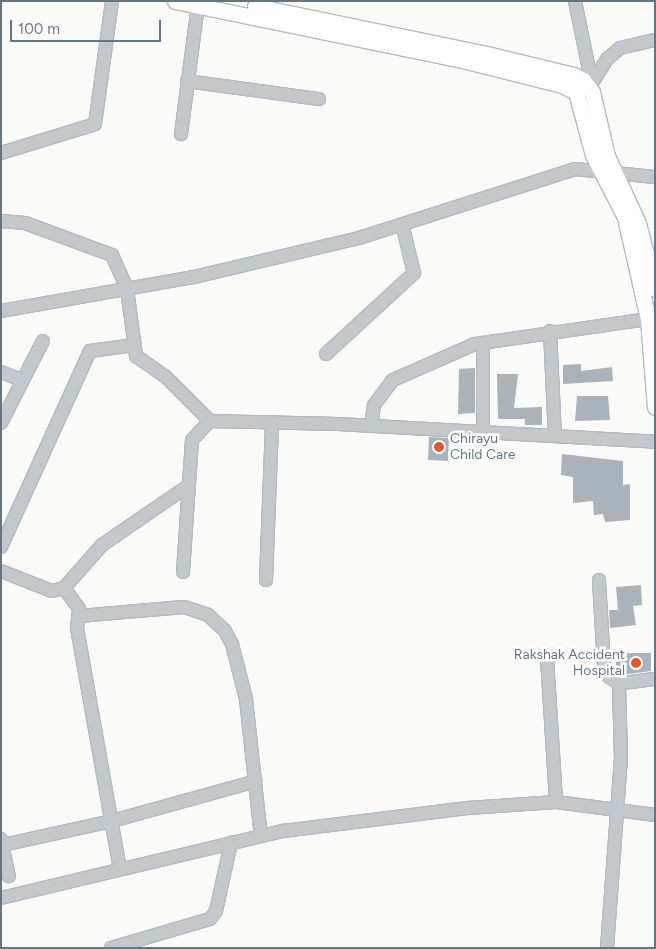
<!DOCTYPE html>
<html>
<head>
<meta charset="utf-8">
<style>
	body { margin:0 }
	#map { position:relative; width:656px; height:949px; overflow:hidden; background:#fafaf8; font-family:Figtree,sans-serif }
	div>[style] { position:absolute }
	.building>* { inset:0; background:#aab3b9 }
	.roads { filter:drop-shadow(1px 0 #b5babe) drop-shadow(-1px 0 #b5babe) drop-shadow(0 1px #b5babe) drop-shadow(0 -1px #b5babe) }
	.minor>* { height:12px; margin:-6px; padding:0 6px; transform-origin:6px; border-radius:6px; background:#c3c8cc }
	.major>* { height:15px; margin:-7.5px; padding:0 7.5px; transform-origin:7.5px; border-radius:7.5px; background:#fff }
	.dots>* { width:14px; height:14px; translate:-50% -50%; box-sizing:border-box; border:2px solid #fff; border-radius:50% }
	span { translate:-50% -50%; white-space:nowrap; text-align:center; line-height:1.15; -webkit-text-stroke:5px #fff; paint-order:stroke }
	.poi-label { font-size:14px; color:#657683 }
	.left { translate:0 -50%; text-align:left }
	.right { translate:-100% -50%; text-align:right }
	.frame { position:absolute; inset:0; border:2px solid #657683; pointer-events:none }
	.scale { position:absolute; left:10px; top:20px; width:151px; height:22px; box-sizing:border-box; border:2px solid #657683; border-top:0; padding-left:6px; font-size:15px; line-height:18px; white-space:nowrap; color:#657683; -webkit-text-stroke:4px #fff; paint-order:stroke }
</style>
</head>
<body>
<div id="map">
	<div class="building">
		<div style="clip-path:polygon(581px 364px,581px 371px,612px 367px,613px 381px,563px 384px,563px 365px)"></div>
		<div style="clip-path:polygon(475px 368px,475px 413px,458px 414px,459px 369px)"></div>
		<div style="clip-path:polygon(497px 374px,518px 374px,514px 408px,542px 407px,542px 425px,525px 425px,525px 419px,498px 419px)"></div>
		<div style="clip-path:polygon(577px 396px,608px 396px,610px 420px,575px 421px)"></div>
		<div style="clip-path:polygon(429px 437px,449px 438px,448px 461px,428px 460px)"></div>
		<div style="clip-path:polygon(562px 454px,623px 461px,623px 485px,630px 484px,630px 520px,605px 522px,603px 514px,594px 515px,593px 501px,573px 503px,573px 477px,561px 475px)"></div>
		<div style="clip-path:polygon(641px 585px,642px 605px,633px 606px,636px 625px,610px 628px,609px 610px,618px 610px,616px 587px)"></div>
		<div style="clip-path:polygon(616px 653px,651px 653px,651px 671px,621px 675px,616px 672px)"></div>
	</div>
	<div class="roads">
		<div class="minor">
			<div style="left:575px;top:1px;width:85px;rotate:78.4deg"></div>
			<div style="left:187px;top:81px;width:133px;rotate:7.8deg"></div>
			<div style="left:589px;top:88px;width:34px;rotate:-58deg"></div>
			<div style="left:607px;top:59px;width:17px;rotate:-40deg"></div>
			<div style="left:620px;top:48px;width:36px;rotate:-13deg"></div>
			<div style="left:181px;top:134px;width:130px;rotate:-82.5deg"></div>
			<div style="left:1px;top:153px;width:98px;rotate:-17.1deg"></div>
			<div style="left:95px;top:124px;width:124px;rotate:-82.1deg"></div>
			<div style="left:1px;top:221px;width:24px;rotate:5deg"></div>
			<div style="left:25px;top:223px;width:93px;rotate:20.2deg"></div>
			<div style="left:112px;top:255px;width:37px;rotate:66deg"></div>
			<div style="left:127px;top:289px;width:68px;rotate:82.3deg"></div>
			<div style="left:136px;top:356px;width:35px;rotate:35deg"></div>
			<div style="left:165px;top:376px;width:64px;rotate:45deg"></div>
			<div style="left:1px;top:311px;width:196px;rotate:-10deg"></div>
			<div style="left:194px;top:277px;width:170px;rotate:-13.3deg"></div>
			<div style="left:359px;top:238px;width:227px;rotate:-17.7deg"></div>
			<div style="left:575px;top:169px;width:80px;rotate:5.7deg"></div>
			<div style="left:550px;top:331px;width:105px;rotate:87.3deg"></div>
			<div style="left:483px;top:343px;width:89px;rotate:90deg"></div>
			<div style="left:326px;top:354px;width:120px;rotate:-42.6deg"></div>
			<div style="left:414px;top:273px;width:50px;rotate:-103.8deg"></div>
			<div style="left:1px;top:372px;width:22px;rotate:21deg"></div>
			<div style="left:1px;top:423px;width:92px;rotate:-62.9deg"></div>
			<div style="left:371px;top:426px;width:21px;rotate:-82deg"></div>
			<div style="left:374px;top:405px;width:31px;rotate:-53deg"></div>
			<div style="left:393px;top:380px;width:90px;rotate:-23.7deg"></div>
			<div style="left:475px;top:344px;width:175px;rotate:-8.2deg"></div>
			<div style="left:1px;top:547px;width:215px;rotate:-65.6deg"></div>
			<div style="left:90px;top:351px;width:45px;rotate:-7.6deg"></div>
			<div style="left:1px;top:571px;width:55px;rotate:21.4deg"></div>
			<div style="left:52px;top:591px;width:12px;rotate:-14deg"></div>
			<div style="left:64px;top:588px;width:57px;rotate:-48.5deg"></div>
			<div style="left:102px;top:545px;width:104px;rotate:-34.5deg"></div>
			<div style="left:183px;top:572px;width:132px;rotate:-86.1deg"></div>
			<div style="left:192px;top:440px;width:26px;rotate:-47deg"></div>
			<div style="left:210px;top:421px;width:128px;rotate:1.3deg"></div>
			<div style="left:338px;top:424px;width:318px;rotate:3.2deg"></div>
			<div style="left:266px;top:580px;width:158px;rotate:-87.8deg"></div>
			<div style="left:599px;top:580px;width:86px;rotate:86.7deg"></div>
			<div style="left:604px;top:666px;width:8px;rotate:83deg"></div>
			<div style="left:605px;top:674px;width:18px;rotate:34deg"></div>
			<div style="left:64px;top:588px;width:26px;rotate:54deg"></div>
			<div style="left:79px;top:609px;width:19px;rotate:96deg"></div>
			<div style="left:77px;top:628px;width:245px;rotate:79.9deg"></div>
			<div style="left:79px;top:616px;width:105px;rotate:-4.9deg"></div>
			<div style="left:184px;top:607px;width:25px;rotate:18deg"></div>
			<div style="left:208px;top:615px;width:23px;rotate:43deg"></div>
			<div style="left:225px;top:631px;width:15px;rotate:62deg"></div>
			<div style="left:232px;top:644px;width:57px;rotate:75.7deg"></div>
			<div style="left:246px;top:699px;width:138px;rotate:83.8deg"></div>
			<div style="left:547px;top:658px;width:144px;rotate:86.4deg"></div>
			<div style="left:1px;top:839px;width:38px;rotate:78deg"></div>
			<div style="left:3px;top:845px;width:112px;rotate:-12.4deg"></div>
			<div style="left:112px;top:821px;width:149px;rotate:-15.5deg"></div>
			<div style="left:1px;top:898px;width:290px;rotate:-13.4deg"></div>
			<div style="left:283px;top:831px;width:186px;rotate:-7.1deg"></div>
			<div style="left:468px;top:808px;width:88px;rotate:-3.9deg"></div>
			<div style="left:556px;top:802px;width:100px;rotate:7.5deg"></div>
			<div style="left:111px;top:948px;width:103px;rotate:-16.3deg"></div>
			<div style="left:210px;top:919px;width:10px;rotate:-53deg"></div>
			<div style="left:216px;top:911px;width:70px;rotate:-77.6deg"></div>
			<div style="left:607px;top:948px;width:191px;rotate:-85.8deg"></div>
			<div style="left:621px;top:758px;width:71px;rotate:-91.6deg"></div>
			<div style="left:619px;top:687px;width:5px;rotate:-53deg"></div>
			<div style="left:622px;top:683px;width:33px;rotate:-7deg"></div>
		</div>
		<div class="major">
			<div style="left:175px;top:1px;width:289px;rotate:11.6deg"></div>
			<div style="left:458px;top:59px;width:107px;rotate:14deg"></div>
			<div style="left:562px;top:85px;width:16px;rotate:27deg"></div>
			<div style="left:576px;top:92px;width:65px;rotate:74.9deg"></div>
			<div style="left:593px;top:155px;width:70px;rotate:62.7deg"></div>
			<div style="left:625px;top:217px;width:105px;rotate:77.3deg"></div>
			<div style="left:648px;top:319px;width:88px;rotate:85.5deg"></div>
			<div style="left:255px;top:6px;width:237px;rotate:11.7deg"></div>
			<div style="left:487px;top:54px;width:89px;rotate:13.6deg"></div>
			<div style="left:574px;top:75px;width:10px;rotate:29deg"></div>
			<div style="left:583px;top:80px;width:15px;rotate:53deg"></div>
			<div style="left:592px;top:92px;width:66px;rotate:76.8deg"></div>
			<div style="left:607px;top:156px;width:74px;rotate:65.2deg"></div>
			<div style="left:638px;top:223px;width:68px;rotate:75.6deg"></div>
		</div>
	</div>
	<div class="dots">
		<div style="left:439px;top:447px;background:#e4572e"></div>
		<div style="left:636px;top:663px;background:#e4572e"></div>
	</div>
	<div class="poi-label">
		<span class="left" style="left:450px;top:447px">Chirayu<br>Child Care</span>
		<span class="right" style="left:625px;top:663px">Rakshak Accident<br>Hospital</span>
	</div>
	<div class="frame"></div>
	<div class="scale">100 m</div>
</div>
</body>
</html>
